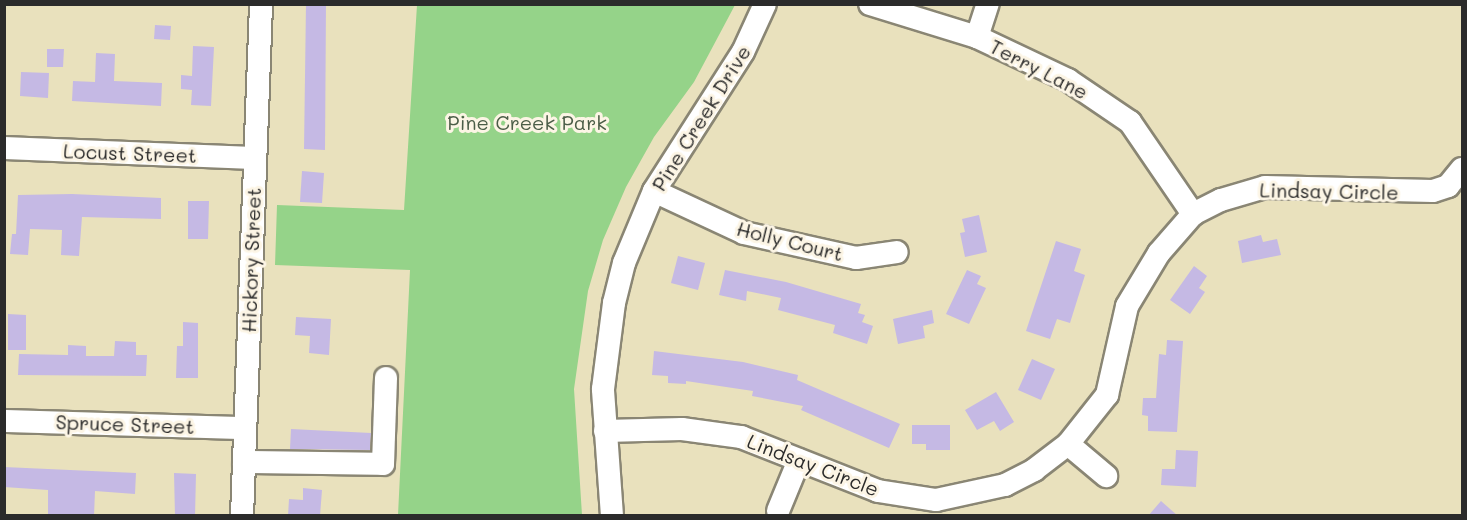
<!DOCTYPE html>
<html>
<head>
<meta charset="utf-8">
<style>
	body { margin:0 }
	#map { position:relative; width:1467px; height:520px; overflow:hidden; background:#e9e1bd; font-family:Mali,sans-serif }
	div>[style] { position:absolute }
	.green>* { inset:0; background:#95d389 }
	.building>* { inset:0; background:#c5b9e4 }
	.roads { filter:drop-shadow(2px 0 #8a8674) drop-shadow(-2px 0 #8a8674) drop-shadow(0 2px #8a8674) drop-shadow(0 -2px #8a8674) }
	.minor>* { height:22px; margin:-11px; padding:0 11px; transform-origin:11px; border-radius:11px; background:#fff }
	span { translate:-50% -50%; white-space:nowrap; text-align:center; line-height:1.15; -webkit-text-stroke:6px #fcf5e5; paint-order:stroke }
	.street-label { font-size:20px; color:#2b2b2b }
	.park-label { font-size:20px; color:#4b5d47 }
	.frame { position:absolute; inset:0; border:6px solid #2b2b2b; pointer-events:none }
</style>
</head>
<body>
<div id="map">
	<div class="green">
		<div style="clip-path:polygon(417px 5px,735px 5px,694px 82px,654px 137px,626px 187px,603px 240px,588px 291px,574px 389px,582px 515px,398px 515px,410px 270px,275px 265px,277px 205px,404px 210px)"></div>
	</div>
	<div class="building">
		<div style="clip-path:polygon(306px 4px,326px 4px,325px 150px,304px 149px)"></div>
		<div style="clip-path:polygon(155px 25px,171px 26px,170px 40px,154px 39px)"></div>
		<div style="clip-path:polygon(193px 46px,214px 47px,211px 106px,191px 105px,192px 90px,181px 89px,181px 75px,192px 76px)"></div>
		<div style="clip-path:polygon(47px 49px,64px 49px,63px 67px,47px 67px)"></div>
		<div style="clip-path:polygon(96px 53px,115px 54px,114px 81px,162px 83px,161px 106px,72px 101px,73px 81px,95px 82px)"></div>
		<div style="clip-path:polygon(21px 72px,49px 73px,48px 98px,20px 96px)"></div>
		<div style="clip-path:polygon(302px 171px,324px 173px,322px 203px,300px 202px)"></div>
		<div style="clip-path:polygon(72px 194px,161px 198px,161px 219px,82px 217px,79px 256px,61px 255px,62px 230px,30px 229px,28px 255px,10px 254px,12px 234px,16px 234px,18px 195px)"></div>
		<div style="clip-path:polygon(188px 201px,209px 201px,208px 239px,188px 239px)"></div>
		<div style="clip-path:polygon(979px 215px,987px 252px,965px 257px,960px 233px,965px 232px,962px 219px)"></div>
		<div style="clip-path:polygon(1261px 235px,1263px 242px,1277px 239px,1281px 255px,1242px 263px,1238px 241px)"></div>
		<div style="clip-path:polygon(1056px 241px,1081px 249px,1074px 271px,1085px 275px,1070px 323px,1057px 319px,1050px 339px,1026px 331px)"></div>
		<div style="clip-path:polygon(678px 256px,705px 263px,698px 290px,671px 283px)"></div>
		<div style="clip-path:polygon(1194px 266px,1207px 276px,1199px 288px,1205px 292px,1190px 314px,1170px 300px)"></div>
		<div style="clip-path:polygon(725px 270px,786px 282px,861px 304px,858px 313px,865px 315px,862px 322px,873px 326px,867px 344px,833px 333px,835px 325px,778px 310px,781px 298px,747px 291px,746px 301px,719px 295px)"></div>
		<div style="clip-path:polygon(967px 270px,981px 276px,977px 284px,986px 288px,969px 324px,946px 314px)"></div>
		<div style="clip-path:polygon(932px 310px,934px 323px,923px 326px,925px 338px,898px 344px,893px 319px)"></div>
		<div style="clip-path:polygon(8px 314px,26px 315px,26px 350px,8px 350px)"></div>
		<div style="clip-path:polygon(296px 317px,331px 319px,329px 355px,309px 353px,310px 336px,295px 335px)"></div>
		<div style="clip-path:polygon(183px 322px,198px 323px,198px 378px,176px 378px,177px 346px,183px 346px)"></div>
		<div style="clip-path:polygon(1167px 340px,1183px 341px,1177px 432px,1148px 431px,1148px 416px,1142px 415px,1143px 398px,1156px 398px,1159px 354px,1166px 355px)"></div>
		<div style="clip-path:polygon(115px 341px,136px 342px,136px 355px,147px 355px,146px 376px,18px 375px,19px 354px,68px 355px,68px 345px,86px 346px,86px 356px,114px 356px)"></div>
		<div style="clip-path:polygon(654px 351px,743px 362px,798px 375px,797px 380px,900px 424px,889px 448px,801px 410px,803px 406px,752px 396px,753px 391px,686px 381px,686px 384px,668px 383px,668px 376px,652px 375px)"></div>
		<div style="clip-path:polygon(1032px 359px,1055px 369px,1041px 400px,1018px 390px)"></div>
		<div style="clip-path:polygon(996px 392px,1014px 422px,1000px 431px,994px 421px,977px 430px,965px 410px)"></div>
		<div style="clip-path:polygon(912px 425px,950px 425px,950px 450px,926px 450px,926px 444px,912px 444px)"></div>
		<div style="clip-path:polygon(291px 429px,371px 433px,370px 450px,290px 449px)"></div>
		<div style="clip-path:polygon(1176px 450px,1198px 451px,1196px 487px,1161px 485px,1162px 469px,1175px 469px)"></div>
		<div style="clip-path:polygon(4px 467px,136px 473px,135px 494px,95px 491px,94px 516px,48px 516px,48px 490px,4px 487px)"></div>
		<div style="clip-path:polygon(174px 473px,196px 474px,195px 516px,175px 516px)"></div>
		<div style="clip-path:polygon(303px 488px,322px 490px,320px 516px,288px 516px,289px 499px,303px 500px)"></div>
		<div style="clip-path:polygon(1161px 501px,1178px 516px,1148px 516px)"></div>
	</div>
	<div class="roads">
		<div class="minor">
			<div style="left:870px;top:4px;width:112px;rotate:17.1deg"></div>
			<div style="left:977px;top:37px;width:101px;rotate:25.3deg"></div>
			<div style="left:1068px;top:80px;width:75px;rotate:34.1deg"></div>
			<div style="left:1130px;top:122px;width:112px;rotate:55.6deg"></div>
			<div style="left:977px;top:37px;width:35px;rotate:-72deg"></div>
			<div style="left:4px;top:148px;width:251px;rotate:2.3deg"></div>
			<div style="left:654px;top:191px;width:99px;rotate:25deg"></div>
			<div style="left:744px;top:233px;width:115px;rotate:12.6deg"></div>
			<div style="left:856px;top:258px;width:41px;rotate:-8.3deg"></div>
			<div style="left:4px;top:421px;width:241px;rotate:1.7deg"></div>
			<div style="left:605px;top:431px;width:77px;rotate:-1.5deg"></div>
			<div style="left:682px;top:429px;width:60px;rotate:7.7deg"></div>
			<div style="left:741px;top:437px;width:147px;rotate:21.5deg"></div>
			<div style="left:878px;top:491px;width:59px;rotate:8.8deg"></div>
			<div style="left:936px;top:500px;width:71px;rotate:-12.3deg"></div>
			<div style="left:1005px;top:485px;width:33px;rotate:-27deg"></div>
			<div style="left:1034px;top:470px;width:43px;rotate:-37.4deg"></div>
			<div style="left:1068px;top:444px;width:63px;rotate:-51.5deg"></div>
			<div style="left:1107px;top:395px;width:91px;rotate:-77.3deg"></div>
			<div style="left:1127px;top:306px;width:62px;rotate:-58.9deg"></div>
			<div style="left:1159px;top:253px;width:52px;rotate:-48.9deg"></div>
			<div style="left:1193px;top:214px;width:31px;rotate:-27deg"></div>
			<div style="left:1221px;top:200px;width:46px;rotate:-16.5deg"></div>
			<div style="left:1265px;top:187px;width:168px;rotate:1.4deg"></div>
			<div style="left:1433px;top:191px;width:16px;rotate:-18deg"></div>
			<div style="left:1448px;top:186px;width:22px;rotate:-51deg"></div>
			<div style="left:1068px;top:444px;width:50px;rotate:40.1deg"></div>
			<div style="left:244px;top:462px;width:139px;rotate:0.8deg"></div>
			<div style="left:383px;top:464px;width:86px;rotate:-88deg"></div>
			<div style="left:778px;top:511px;width:55px;rotate:-67.6deg"></div>
			<div style="left:242px;top:516px;width:512px;rotate:-87.87deg"></div>
			<div style="left:612px;top:516px;width:127px;rotate:-94.1deg"></div>
			<div style="left:603px;top:389px;width:87px;rotate:-82.7deg"></div>
			<div style="left:614px;top:303px;width:41px;rotate:-76deg"></div>
			<div style="left:624px;top:263px;width:78px;rotate:-67.4deg"></div>
			<div style="left:654px;top:191px;width:165px;rotate:-57.4deg"></div>
			<div style="left:743px;top:52px;width:53px;rotate:-65.4deg"></div>
		</div>
	</div>
	<div class="street-label">
		<span style="left:1039px;top:69px;rotate:27deg">Terry Lane</span>
		<span style="left:701px;top:118px;rotate:-58deg">Pine Creek Drive</span>
		<span style="left:130px;top:153px;rotate:2deg">Locust Street</span>
		<span style="left:1329px;top:191px;rotate:1deg">Lindsay Circle</span>
		<span style="left:790px;top:241px;rotate:14deg">Holly Court</span>
		<span style="left:251px;top:260px;rotate:-88deg">Hickory Street</span>
		<span style="left:125px;top:424px;rotate:2deg">Spruce Street</span>
		<span style="left:813px;top:465px;rotate:21deg">Lindsay Circle</span>
	</div>
	<div class="park-label">
		<span style="left:527px;top:122px">Pine Creek Park</span>
	</div>
	<div class="frame"></div>
</div>
</body>
</html>
